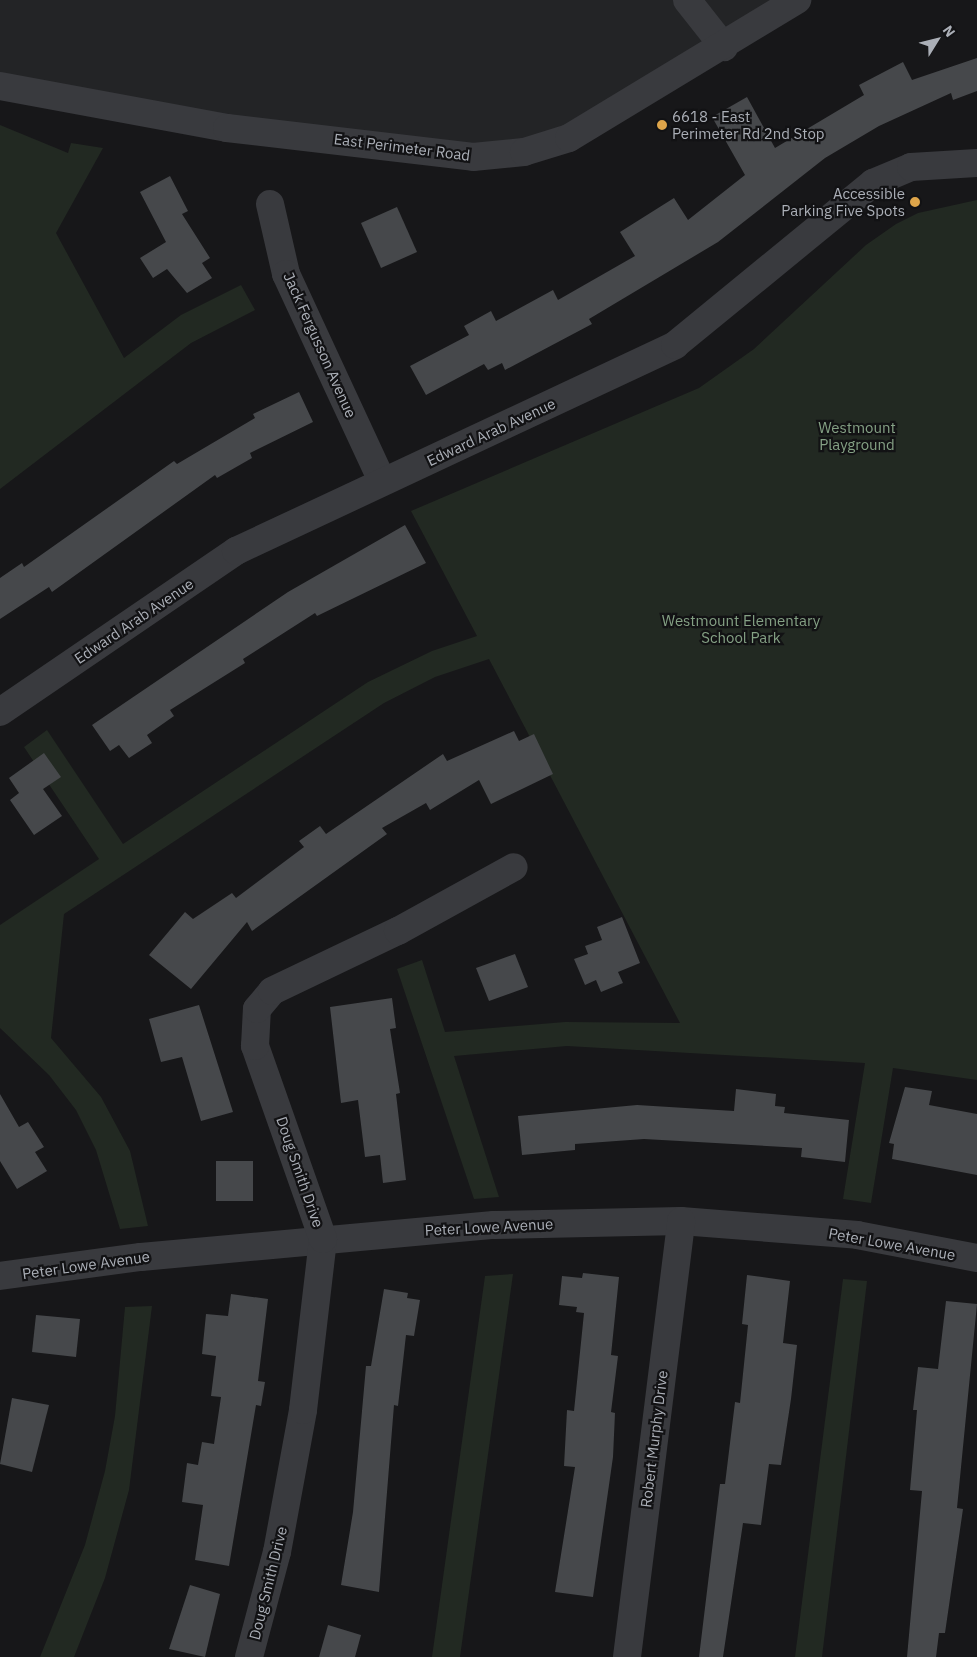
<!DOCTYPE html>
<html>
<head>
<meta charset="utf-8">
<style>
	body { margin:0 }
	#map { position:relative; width:977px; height:1657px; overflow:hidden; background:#171719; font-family:"IBM Plex Sans",sans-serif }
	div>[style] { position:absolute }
	.built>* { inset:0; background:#232426 }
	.green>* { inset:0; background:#222922 }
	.building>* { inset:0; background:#46484b }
	.minor>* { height:28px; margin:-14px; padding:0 14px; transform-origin:14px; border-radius:14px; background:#393a3e }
	.dots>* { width:14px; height:14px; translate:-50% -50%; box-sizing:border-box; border:2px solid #121214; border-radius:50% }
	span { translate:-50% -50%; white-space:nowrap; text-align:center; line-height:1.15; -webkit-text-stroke:4.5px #121214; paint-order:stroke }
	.poi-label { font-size:15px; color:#abafb7 }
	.left { translate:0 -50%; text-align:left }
	.right { translate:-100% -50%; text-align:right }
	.street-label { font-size:15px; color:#abafb7 }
	.park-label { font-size:15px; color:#84a084 }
	.north { position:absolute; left:912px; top:15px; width:50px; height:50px; -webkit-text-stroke:4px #121214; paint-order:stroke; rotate:54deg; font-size:14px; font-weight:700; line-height:20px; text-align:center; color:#abafb7 }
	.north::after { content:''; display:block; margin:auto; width:18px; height:22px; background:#abafb7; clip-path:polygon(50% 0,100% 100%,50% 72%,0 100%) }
</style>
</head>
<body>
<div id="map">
	<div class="built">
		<div style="clip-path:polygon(0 0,797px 0,524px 152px,0 86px)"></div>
	</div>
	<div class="green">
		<div style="clip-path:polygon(0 125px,68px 153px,71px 143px,103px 148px,56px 233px,124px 358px,181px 315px,241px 285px,255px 310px,191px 343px,0 489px)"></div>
		<div style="clip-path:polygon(977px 200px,977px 1080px,893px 1068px,871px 1203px,843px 1199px,865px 1063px,567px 1046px,454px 1056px,499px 1197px,474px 1199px,397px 969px,422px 960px,445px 1032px,565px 1022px,680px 1023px,489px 659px,435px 677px,384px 703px,64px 914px,51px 1038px,101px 1097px,130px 1151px,148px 1226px,120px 1229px,96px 1150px,76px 1110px,49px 1075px,0 1028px,0 925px,99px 859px,24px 747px,47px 730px,123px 844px,368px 682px,432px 651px,477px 636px,411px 511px,699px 388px,754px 349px,866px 245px,896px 224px,918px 213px)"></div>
		<div style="clip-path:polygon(513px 1274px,460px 1657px,432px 1657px,485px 1276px)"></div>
		<div style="clip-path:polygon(843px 1279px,867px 1281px,822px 1657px,795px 1657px)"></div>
		<div style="clip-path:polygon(152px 1306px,129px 1490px,105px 1578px,74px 1657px,40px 1657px,85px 1545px,105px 1471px,115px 1416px,125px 1307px)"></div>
	</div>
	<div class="building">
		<div style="clip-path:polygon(977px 58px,977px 91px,953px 100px,951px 93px,879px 126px,825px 158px,718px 242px,589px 319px,592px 324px,505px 370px,502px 363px,488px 370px,484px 364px,426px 395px,410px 366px,469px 335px,464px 326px,491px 311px,496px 321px,553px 290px,558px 300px,635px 256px,620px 232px,674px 198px,688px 220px,745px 175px,712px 117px,747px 97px,775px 148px,864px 95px,859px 85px,903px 62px,912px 80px)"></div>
		<div style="clip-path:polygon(170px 176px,188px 211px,182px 214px,210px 258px,202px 263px,212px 278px,187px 293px,167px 269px,153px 278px,140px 258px,166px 242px,140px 192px)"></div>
		<div style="clip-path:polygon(397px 207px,417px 252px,381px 268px,361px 223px)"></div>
		<div style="clip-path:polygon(299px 392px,313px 422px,250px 453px,252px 458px,217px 478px,215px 475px,52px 592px,49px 587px,0 619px,0 578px,22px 563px,24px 567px,174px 461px,177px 464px,255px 418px,253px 414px)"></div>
		<div style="clip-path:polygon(405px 525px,426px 563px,317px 616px,315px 613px,243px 659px,245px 663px,170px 710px,174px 716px,147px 735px,152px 743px,129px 758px,119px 745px,110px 751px,92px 725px,288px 592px)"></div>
		<div style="clip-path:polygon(514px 731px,519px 741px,534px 734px,553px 774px,491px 804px,479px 780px,430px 810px,426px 803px,382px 828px,387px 834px,252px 931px,247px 922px,191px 989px,149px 955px,185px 912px,193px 919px,232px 893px,236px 898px,304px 847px,299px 841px,320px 826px,326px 834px,443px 754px,447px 761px)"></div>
		<div style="clip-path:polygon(44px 753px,61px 777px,43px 789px,62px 816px,34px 835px,10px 800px,19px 793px,9px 778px)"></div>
		<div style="clip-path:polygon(622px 917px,640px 963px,618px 972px,623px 983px,601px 992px,596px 980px,585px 985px,574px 959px,588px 954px,585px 946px,602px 940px,597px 927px)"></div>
		<div style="clip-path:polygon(515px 954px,528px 987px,489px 1001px,476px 968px)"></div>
		<div style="clip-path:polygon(392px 998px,396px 1028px,390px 1029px,400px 1093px,396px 1094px,406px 1180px,383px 1183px,380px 1155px,365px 1157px,358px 1100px,341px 1103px,330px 1007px)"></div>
		<div style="clip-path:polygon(199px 1005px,233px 1112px,201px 1121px,182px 1057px,161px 1062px,149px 1019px)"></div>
		<div style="clip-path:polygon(905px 1087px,932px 1091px,929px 1105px,977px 1114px,977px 1175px,892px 1159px,894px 1144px,889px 1143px)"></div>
		<div style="clip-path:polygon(736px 1089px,776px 1094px,775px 1106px,785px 1107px,784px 1113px,849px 1120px,845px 1162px,801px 1157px,802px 1148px,644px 1139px,575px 1144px,575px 1150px,522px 1155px,518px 1116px,637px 1105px,734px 1111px)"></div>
		<div style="clip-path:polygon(0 1094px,19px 1127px,28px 1122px,44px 1147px,35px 1152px,47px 1171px,17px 1189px,0 1161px)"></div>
		<div style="clip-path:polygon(216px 1161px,253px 1161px,253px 1201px,216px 1201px)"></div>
		<div style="clip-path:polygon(583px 1273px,619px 1277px,611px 1355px,618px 1356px,611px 1412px,615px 1413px,613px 1457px,593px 1597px,555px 1592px,575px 1467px,564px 1466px,567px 1410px,574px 1411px,584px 1313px,576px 1312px,577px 1307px,559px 1305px,562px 1276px,582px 1278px)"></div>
		<div style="clip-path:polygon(747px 1275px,790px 1281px,783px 1343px,797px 1345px,791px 1399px,781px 1465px,769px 1464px,761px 1525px,743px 1523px,723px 1657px,699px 1657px,720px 1484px,725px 1484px,735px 1402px,740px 1403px,748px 1325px,742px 1324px)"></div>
		<div style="clip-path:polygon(384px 1289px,408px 1293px,407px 1298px,420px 1300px,414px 1336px,406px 1335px,398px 1406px,394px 1405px,379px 1592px,341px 1585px,353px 1512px,366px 1366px,371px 1366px)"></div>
		<div style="clip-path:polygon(231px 1294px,268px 1299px,258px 1381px,265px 1382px,261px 1406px,256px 1405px,229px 1566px,195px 1560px,203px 1505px,182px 1502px,187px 1463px,198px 1465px,202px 1442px,214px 1444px,221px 1397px,211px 1396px,216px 1356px,202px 1354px,206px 1314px,228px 1316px)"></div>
		<div style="clip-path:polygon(946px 1301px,977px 1304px,957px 1508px,963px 1509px,945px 1633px,939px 1633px,936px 1657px,907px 1657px,922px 1491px,910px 1490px,917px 1410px,913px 1410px,918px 1367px,938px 1369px)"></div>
		<div style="clip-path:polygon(36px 1315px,80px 1319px,76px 1357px,32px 1352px)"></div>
		<div style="clip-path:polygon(12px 1398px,49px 1405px,32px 1472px,0 1464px)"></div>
		<div style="clip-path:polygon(190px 1585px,220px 1594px,205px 1657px,169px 1649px)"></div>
		<div style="clip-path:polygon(328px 1625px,361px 1635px,355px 1657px,319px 1657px)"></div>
	</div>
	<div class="minor">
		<div style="left:687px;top:0;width:60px;rotate:51.8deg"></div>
		<div style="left:0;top:86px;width:231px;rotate:10.5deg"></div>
		<div style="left:227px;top:128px;width:248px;rotate:6.7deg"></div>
		<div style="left:473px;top:157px;width:51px;rotate:-5.6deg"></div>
		<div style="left:524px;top:152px;width:47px;rotate:-17.3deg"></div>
		<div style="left:569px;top:138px;width:267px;rotate:-31.2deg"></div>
		<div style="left:270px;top:204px;width:72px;rotate:77.1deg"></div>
		<div style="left:286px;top:274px;width:228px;rotate:65.1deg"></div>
		<div style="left:0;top:712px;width:286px;rotate:-34.3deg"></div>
		<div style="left:236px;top:551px;width:485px;rotate:-25.1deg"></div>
		<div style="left:675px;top:345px;width:256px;rotate:-39.3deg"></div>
		<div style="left:873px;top:183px;width:41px;rotate:-22.8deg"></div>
		<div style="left:911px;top:167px;width:66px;rotate:-3.5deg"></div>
		<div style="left:0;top:1276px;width:142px;rotate:-7.7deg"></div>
		<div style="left:141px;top:1257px;width:354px;rotate:-5.2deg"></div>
		<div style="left:494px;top:1225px;width:187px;rotate:-1.2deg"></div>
		<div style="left:681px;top:1221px;width:177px;rotate:4.5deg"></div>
		<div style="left:857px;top:1235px;width:122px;rotate:10.9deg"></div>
		<div style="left:249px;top:1657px;width:109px;rotate:-75.1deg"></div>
		<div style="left:277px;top:1552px;width:144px;rotate:-79.6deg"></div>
		<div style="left:303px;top:1410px;width:172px;rotate:-83.3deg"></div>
		<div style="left:323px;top:1239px;width:205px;rotate:-109.4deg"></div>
		<div style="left:255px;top:1046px;width:37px;rotate:-87deg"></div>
		<div style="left:257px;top:1009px;width:23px;rotate:-50deg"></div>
		<div style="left:272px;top:991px;width:140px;rotate:-25.5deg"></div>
		<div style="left:398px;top:931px;width:132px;rotate:-28.9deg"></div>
		<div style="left:627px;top:1657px;width:439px;rotate:-82.9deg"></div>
	</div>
	<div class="dots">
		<div style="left:662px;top:125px;background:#dea54a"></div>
		<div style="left:915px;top:202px;background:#dea54a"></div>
	</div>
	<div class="poi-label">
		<span class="left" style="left:672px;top:125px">6618 - East<br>Perimeter Rd 2nd Stop</span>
		<span class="right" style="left:905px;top:202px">Accessible<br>Parking Five Spots</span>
	</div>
	<div class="street-label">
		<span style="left:402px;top:147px;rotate:7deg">East Perimeter Road</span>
		<span style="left:320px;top:345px;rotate:66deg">Jack Fergusson Avenue</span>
		<span style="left:491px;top:432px;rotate:-25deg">Edward Arab Avenue</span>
		<span style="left:134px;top:621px;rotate:-34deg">Edward Arab Avenue</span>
		<span style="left:300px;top:1172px;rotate:71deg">Doug Smith Drive</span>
		<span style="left:489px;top:1227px;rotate:-3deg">Peter Lowe Avenue</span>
		<span style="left:892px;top:1244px;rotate:10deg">Peter Lowe Avenue</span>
		<span style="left:86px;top:1265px;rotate:-8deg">Peter Lowe Avenue</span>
		<span style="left:654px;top:1439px;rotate:-83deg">Robert Murphy Drive</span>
		<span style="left:268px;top:1583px;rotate:-76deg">Doug Smith Drive</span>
	</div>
	<div class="park-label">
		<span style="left:857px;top:436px">Westmount<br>Playground</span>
		<span style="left:741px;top:629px">Westmount Elementary<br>School Park</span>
	</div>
	<div class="north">N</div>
</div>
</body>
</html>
